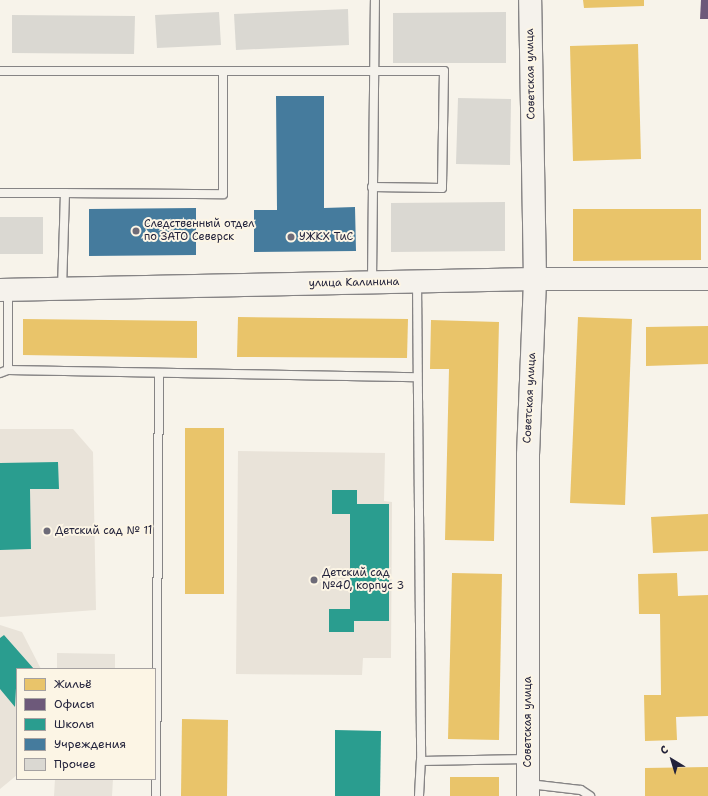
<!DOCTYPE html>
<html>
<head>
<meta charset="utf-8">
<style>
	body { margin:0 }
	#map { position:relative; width:708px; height:796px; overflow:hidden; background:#f7f3ea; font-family:"Shantell Sans",sans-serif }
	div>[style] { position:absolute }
	.built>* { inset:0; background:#e9e3d9 }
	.green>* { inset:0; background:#e8e3da }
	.homes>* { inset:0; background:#e9c46a }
	.offices>* { inset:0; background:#6d597a }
	.schools>* { inset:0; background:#2a9d8f }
	.public>* { inset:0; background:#457b9d }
	.building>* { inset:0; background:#dad8d2 }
	.roads { filter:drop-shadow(1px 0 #868485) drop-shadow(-1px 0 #868485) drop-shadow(0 1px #868485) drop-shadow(0 -1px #868485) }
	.lane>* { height:8px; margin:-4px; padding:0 4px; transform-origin:4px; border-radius:4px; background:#f5f2ec }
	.secondary>* { height:22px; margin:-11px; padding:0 11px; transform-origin:11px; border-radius:11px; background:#f5f2ec }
	.dots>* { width:11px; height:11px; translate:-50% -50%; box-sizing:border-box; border:2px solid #fcf5e5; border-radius:50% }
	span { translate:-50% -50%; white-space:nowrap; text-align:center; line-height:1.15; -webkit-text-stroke:4px #fcf5e5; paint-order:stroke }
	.street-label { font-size:11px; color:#22223b }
	.poi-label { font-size:11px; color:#22223b }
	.left { translate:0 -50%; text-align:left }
	.legend { position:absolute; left:16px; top:668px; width:140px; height:112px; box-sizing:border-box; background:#fcf5e5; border:1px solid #a5a1a1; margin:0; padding:5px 7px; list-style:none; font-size:12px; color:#22223b }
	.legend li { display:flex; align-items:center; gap:8px; height:20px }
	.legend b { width:20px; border:1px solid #a5a1a1 }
	.north { position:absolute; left:652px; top:740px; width:40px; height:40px; -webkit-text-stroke:3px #fcf5e5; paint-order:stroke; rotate:322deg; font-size:11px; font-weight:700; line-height:16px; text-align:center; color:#22223b }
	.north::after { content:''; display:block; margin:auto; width:14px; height:18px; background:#22223b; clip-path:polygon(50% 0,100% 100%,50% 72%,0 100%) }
</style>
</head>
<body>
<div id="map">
	<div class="built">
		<div style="clip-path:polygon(0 429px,73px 429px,93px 452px,96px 610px,0 617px)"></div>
		<div style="clip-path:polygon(238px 451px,385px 453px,384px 501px,392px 502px,391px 658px,363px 658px,362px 675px,236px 674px)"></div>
		<div style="clip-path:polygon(0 625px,22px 632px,41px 669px,17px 669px,17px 775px,0 789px)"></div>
	</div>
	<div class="green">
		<div style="clip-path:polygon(57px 653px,115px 654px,115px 669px,57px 669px)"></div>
		<div style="clip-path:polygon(55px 779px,113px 779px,112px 796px,54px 796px)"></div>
	</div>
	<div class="homes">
		<div style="clip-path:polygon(583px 0,644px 0,644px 6px,584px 8px)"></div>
		<div style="clip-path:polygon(638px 44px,641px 159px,573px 161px,570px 46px)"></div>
		<div style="clip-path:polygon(573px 209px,701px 209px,701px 260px,573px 261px)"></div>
		<div style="clip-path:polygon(238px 317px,408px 319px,407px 358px,237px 357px)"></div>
		<div style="clip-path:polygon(578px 317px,632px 319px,625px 505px,570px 503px)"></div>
		<div style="clip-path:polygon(23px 319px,197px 321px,197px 358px,23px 355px)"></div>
		<div style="clip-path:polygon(431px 320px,499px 322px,494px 541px,445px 540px,449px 369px,430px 369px)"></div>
		<div style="clip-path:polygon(708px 326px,708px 364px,646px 366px,646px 327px)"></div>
		<div style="clip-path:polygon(185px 428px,224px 428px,224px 594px,185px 594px)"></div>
		<div style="clip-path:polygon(708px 514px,708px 551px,653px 553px,651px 517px)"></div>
		<div style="clip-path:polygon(452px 573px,502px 574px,499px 740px,448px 739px)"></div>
		<div style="clip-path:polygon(677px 573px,678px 596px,708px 595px,708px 716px,676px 717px,677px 740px,645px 741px,644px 695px,661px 695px,660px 614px,639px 614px,638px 574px)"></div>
		<div style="clip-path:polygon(182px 719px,228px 720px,227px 796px,181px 796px)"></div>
		<div style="clip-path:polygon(708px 767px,708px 796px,645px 796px,645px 768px)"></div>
		<div style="clip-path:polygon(450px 777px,499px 777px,499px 796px,450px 796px)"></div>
	</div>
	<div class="offices">
		<div style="clip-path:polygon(701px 0,708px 0,708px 19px,700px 19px)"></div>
	</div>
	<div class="schools">
		<div style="clip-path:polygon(58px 462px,59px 489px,30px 489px,31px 549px,0 550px,0 463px)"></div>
		<div style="clip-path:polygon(332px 490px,357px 490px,357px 504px,389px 504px,389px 621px,354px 621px,354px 632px,329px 632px,329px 609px,350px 609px,350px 514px,332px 514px)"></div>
		<div style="clip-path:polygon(4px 635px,34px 669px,17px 669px,15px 707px,0 689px,0 638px)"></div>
		<div style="clip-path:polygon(335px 730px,381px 731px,380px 796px,335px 796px)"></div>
	</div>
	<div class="public">
		<div style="clip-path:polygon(276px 96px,324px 96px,324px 208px,355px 207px,356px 251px,254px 252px,254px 210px,277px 210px)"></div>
		<div style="clip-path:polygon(196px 208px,196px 255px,89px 256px,89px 209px)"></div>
	</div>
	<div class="building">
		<div style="clip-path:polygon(348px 9px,349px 45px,236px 50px,234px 14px)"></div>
		<div style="clip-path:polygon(219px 12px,221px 45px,157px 48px,155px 15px)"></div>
		<div style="clip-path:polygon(506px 12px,506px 63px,393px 63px,393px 13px)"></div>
		<div style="clip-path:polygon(12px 15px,135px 16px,134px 54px,12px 53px)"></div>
		<div style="clip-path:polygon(458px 98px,511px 99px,510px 165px,456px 164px)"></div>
		<div style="clip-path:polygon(505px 202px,505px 251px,391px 252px,391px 203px)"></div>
		<div style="clip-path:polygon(0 217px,43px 217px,43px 254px,0 254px)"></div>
	</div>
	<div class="roads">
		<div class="lane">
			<div style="left:0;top:71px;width:444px"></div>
			<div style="left:444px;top:71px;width:117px;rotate:91deg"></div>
			<div style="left:442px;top:188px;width:70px;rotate:-179.2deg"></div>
			<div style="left:0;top:193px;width:65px"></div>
			<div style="left:65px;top:193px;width:95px;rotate:91.8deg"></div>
			<div style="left:65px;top:193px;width:158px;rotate:0.4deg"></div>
			<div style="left:223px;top:194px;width:121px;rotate:-90deg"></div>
			<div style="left:372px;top:281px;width:281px;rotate:-89.4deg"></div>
			<div style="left:417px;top:282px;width:479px;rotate:89.5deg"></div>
			<div style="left:421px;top:761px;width:106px;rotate:-1.1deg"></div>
			<div style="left:8px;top:290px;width:80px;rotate:90deg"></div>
			<div style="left:8px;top:370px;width:409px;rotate:1deg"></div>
			<div style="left:0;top:373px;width:9px;rotate:-21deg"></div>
			<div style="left:529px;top:784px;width:52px;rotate:6.6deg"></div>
			<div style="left:581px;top:790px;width:11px;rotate:34deg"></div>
			<div style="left:156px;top:796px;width:423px;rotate:-89.6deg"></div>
			<div style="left:419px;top:796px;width:35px;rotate:-87deg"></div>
		</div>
		<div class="secondary">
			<div style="left:0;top:290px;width:535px;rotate:-1.18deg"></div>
			<div style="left:535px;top:279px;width:173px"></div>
			<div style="left:528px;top:796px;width:341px;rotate:-90deg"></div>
			<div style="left:528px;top:455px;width:176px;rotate:-87.7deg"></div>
			<div style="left:535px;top:279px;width:279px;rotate:-91deg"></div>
		</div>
	</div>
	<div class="dots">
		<div style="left:136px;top:231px;background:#6d6b78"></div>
		<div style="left:291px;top:237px;background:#6d6b78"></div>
		<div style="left:47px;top:531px;background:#6d6b78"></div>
		<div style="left:314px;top:580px;background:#6d6b78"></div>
	</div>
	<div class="street-label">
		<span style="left:531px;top:74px;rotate:-91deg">Советская улица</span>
		<span style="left:354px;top:283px;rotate:-1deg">улица Калинина</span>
		<span style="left:530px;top:398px;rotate:-87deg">Советская улица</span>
		<span style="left:528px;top:722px;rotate:-90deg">Советская улица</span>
	</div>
	<div class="poi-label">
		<span class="left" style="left:144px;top:231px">Следственный отдел<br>по ЗАТО Северск</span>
		<span class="left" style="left:299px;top:237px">УЖКХ ТиС</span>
		<span class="left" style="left:55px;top:531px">Детский сад № 11</span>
		<span class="left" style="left:322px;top:580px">Детский сад<br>№40, корпус 3</span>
	</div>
	<ul class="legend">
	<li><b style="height:11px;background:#e9c46a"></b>Жильё</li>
	<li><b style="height:11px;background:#6d597a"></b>Офисы</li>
	<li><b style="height:11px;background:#2a9d8f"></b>Школы</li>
	<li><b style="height:11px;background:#457b9d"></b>Учреждения</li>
	<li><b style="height:11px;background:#dad8d2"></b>Прочее</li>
	</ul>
	<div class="north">С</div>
</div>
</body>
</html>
